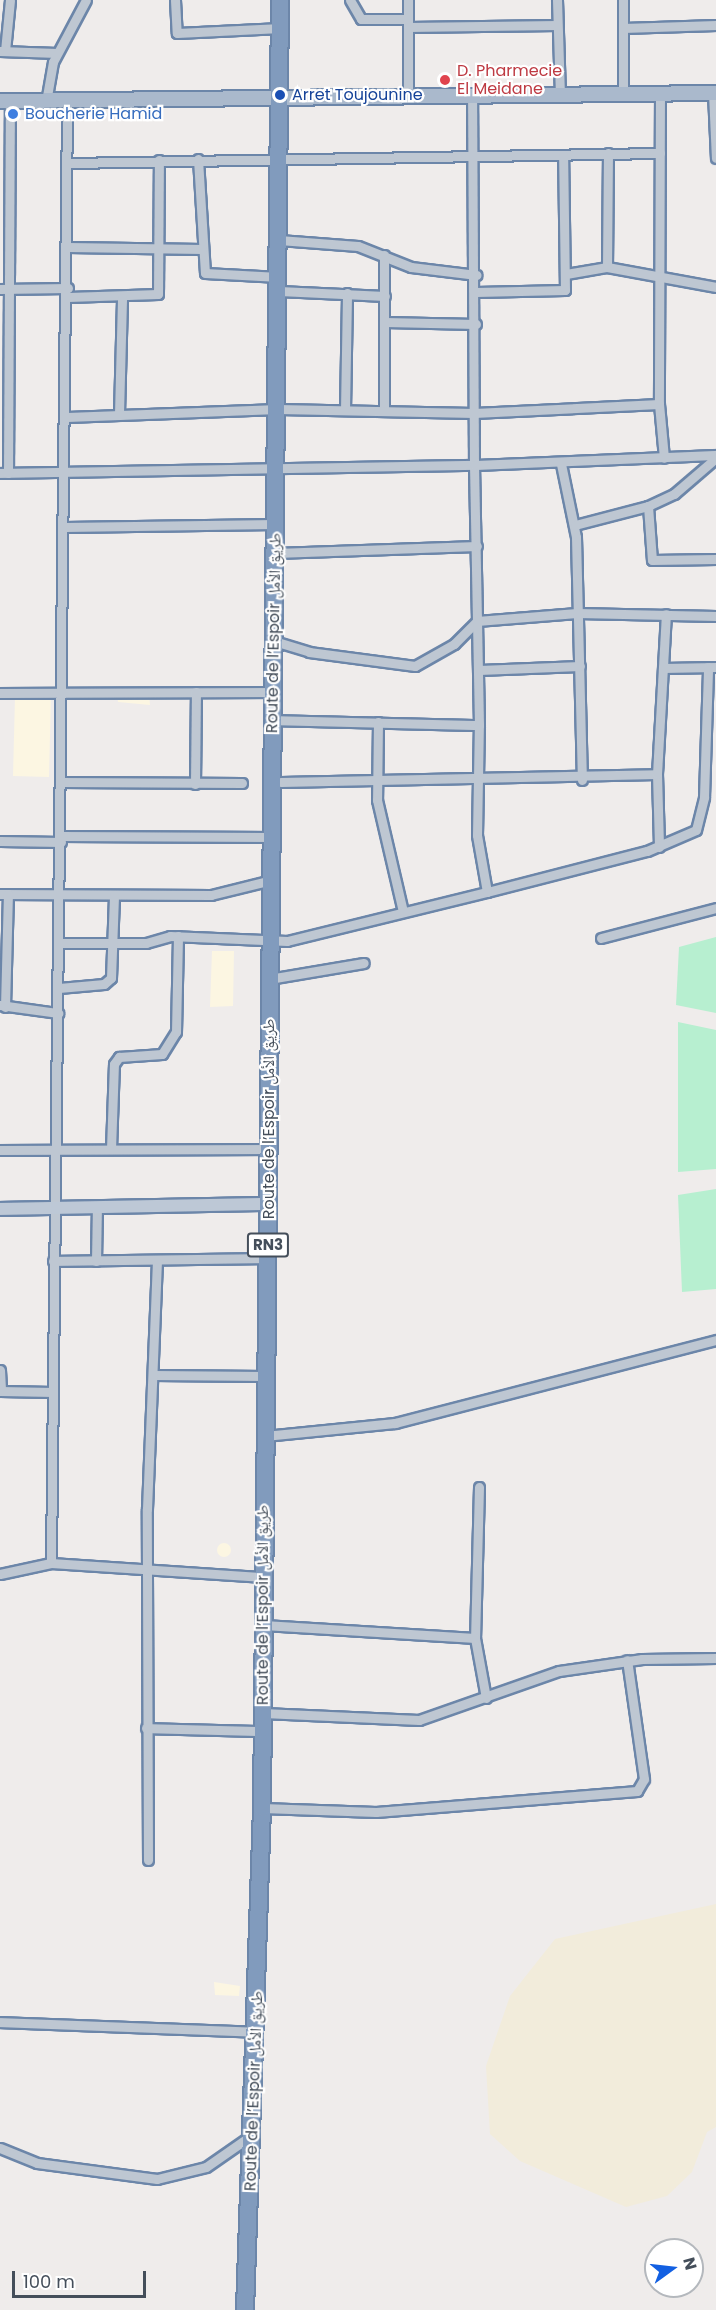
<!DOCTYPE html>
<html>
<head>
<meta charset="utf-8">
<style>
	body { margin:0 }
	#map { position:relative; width:716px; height:2310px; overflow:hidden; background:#efeceb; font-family:Poppins,"Noto Naskh Arabic",sans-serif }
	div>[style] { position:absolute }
	.commercial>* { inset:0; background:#fcf6e2 }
	.round { border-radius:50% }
	.green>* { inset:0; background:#b7efd0 }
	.sand>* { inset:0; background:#f2ecdb }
	.roads { filter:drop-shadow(2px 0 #6c86a9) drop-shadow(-2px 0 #6c86a9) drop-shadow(0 2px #6c86a9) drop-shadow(0 -2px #6c86a9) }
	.street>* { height:9px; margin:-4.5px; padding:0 4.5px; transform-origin:4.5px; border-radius:4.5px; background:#bec7d2 }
	.secondary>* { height:12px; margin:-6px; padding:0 6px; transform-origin:6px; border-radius:6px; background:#bdc8d6 }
	.primary>* { height:14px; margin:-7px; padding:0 7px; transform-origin:7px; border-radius:7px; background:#aab9cc }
	.highway>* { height:16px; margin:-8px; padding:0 8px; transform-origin:8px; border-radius:8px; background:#819bbd }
	.dots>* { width:16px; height:16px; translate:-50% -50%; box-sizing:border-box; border:3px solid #fff; border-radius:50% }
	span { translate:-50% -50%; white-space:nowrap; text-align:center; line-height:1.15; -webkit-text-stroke:4.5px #fff; paint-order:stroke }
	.shield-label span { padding:2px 4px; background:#fff; border:2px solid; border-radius:4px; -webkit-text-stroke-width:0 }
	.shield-label { font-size:15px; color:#444e5a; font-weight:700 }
	.health-label { font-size:16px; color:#be3a42 }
	.left { translate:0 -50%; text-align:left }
	.transit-label { font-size:16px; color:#164399 }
	.shop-label { font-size:16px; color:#366cbe }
	.street-label { font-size:16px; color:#444e5a }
	.north { position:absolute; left:644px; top:2238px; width:60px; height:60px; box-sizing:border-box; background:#fff; border:2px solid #b4b8bd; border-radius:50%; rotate:75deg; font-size:16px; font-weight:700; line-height:24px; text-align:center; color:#444e5a }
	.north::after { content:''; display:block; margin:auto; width:21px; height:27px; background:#1360e2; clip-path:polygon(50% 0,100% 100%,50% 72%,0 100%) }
	.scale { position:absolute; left:12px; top:2271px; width:134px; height:27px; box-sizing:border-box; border:3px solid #444e5a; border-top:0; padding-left:8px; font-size:18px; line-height:21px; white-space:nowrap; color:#444e5a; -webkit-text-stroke:4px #fff; paint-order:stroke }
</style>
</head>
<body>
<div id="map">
	<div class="commercial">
		<div style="clip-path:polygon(51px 694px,49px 777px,13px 776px,15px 697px)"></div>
		<div style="clip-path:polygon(117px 694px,149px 695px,150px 705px,118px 702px)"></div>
		<div style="clip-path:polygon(212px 951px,234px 951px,233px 1006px,210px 1007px)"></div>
		<div class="round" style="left:217px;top:1543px;width:14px;height:14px"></div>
		<div style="clip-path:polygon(214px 1982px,240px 1986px,239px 1996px,215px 1995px)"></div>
	</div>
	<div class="green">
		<div style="clip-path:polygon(716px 937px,716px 1013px,676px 1005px,679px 947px)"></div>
		<div style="clip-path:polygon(678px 1022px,716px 1030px,716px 1169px,678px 1172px)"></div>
		<div style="clip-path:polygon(716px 1189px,716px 1289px,682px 1292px,678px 1195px)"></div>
	</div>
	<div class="sand">
		<div style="clip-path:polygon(716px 1904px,716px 2127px,707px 2132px,692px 2172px,667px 2196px,626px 2207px,520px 2161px,490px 2134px,486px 2066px,510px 1996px,555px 1939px)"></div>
	</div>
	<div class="roads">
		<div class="street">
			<div style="left:175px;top:0;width:33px;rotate:87deg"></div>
			<div style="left:177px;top:33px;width:104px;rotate:-2.8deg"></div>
			<div style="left:350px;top:0;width:22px;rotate:60deg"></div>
			<div style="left:361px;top:19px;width:47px"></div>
			<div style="left:408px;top:0;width:96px;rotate:90deg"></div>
			<div style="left:557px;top:0;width:94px;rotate:88.2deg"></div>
			<div style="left:408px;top:27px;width:149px;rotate:-0.8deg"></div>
			<div style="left:623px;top:28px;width:93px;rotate:-1.8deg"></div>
			<div style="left:0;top:51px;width:57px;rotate:2deg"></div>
			<div style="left:5px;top:51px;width:51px;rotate:-84.4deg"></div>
			<div style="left:623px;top:92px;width:92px;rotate:-90deg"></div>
			<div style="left:660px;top:92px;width:312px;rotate:90.2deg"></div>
			<div style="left:659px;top:404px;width:54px;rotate:84.7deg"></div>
			<div style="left:713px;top:93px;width:65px;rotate:87.4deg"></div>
			<div style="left:46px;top:102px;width:41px;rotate:-80.1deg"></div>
			<div style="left:53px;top:62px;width:70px;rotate:-62deg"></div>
			<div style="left:198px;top:159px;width:114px;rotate:86.5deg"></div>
			<div style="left:205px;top:273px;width:74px;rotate:3.1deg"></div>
			<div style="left:69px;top:163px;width:591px;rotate:-0.97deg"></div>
			<div style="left:279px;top:240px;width:79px;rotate:4.3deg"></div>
			<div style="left:358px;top:246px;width:57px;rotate:21.6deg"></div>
			<div style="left:411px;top:267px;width:66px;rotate:6.9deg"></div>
			<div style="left:68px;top:247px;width:134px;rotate:0.9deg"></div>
			<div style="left:607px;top:267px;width:114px;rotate:-89.5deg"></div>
			<div style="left:566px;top:274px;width:42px;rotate:-9.7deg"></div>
			<div style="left:607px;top:267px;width:111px;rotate:10.4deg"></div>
			<div style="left:0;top:289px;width:68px;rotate:-0.8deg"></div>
			<div style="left:279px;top:291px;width:106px;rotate:2.7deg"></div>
			<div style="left:476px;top:292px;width:89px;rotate:-1.3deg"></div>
			<div style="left:565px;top:290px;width:135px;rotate:-90.8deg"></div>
			<div style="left:68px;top:297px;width:90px;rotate:-1.9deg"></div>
			<div style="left:158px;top:294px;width:134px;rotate:-89.6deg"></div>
			<div style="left:385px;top:322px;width:91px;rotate:1.3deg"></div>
			<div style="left:384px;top:409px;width:154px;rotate:-90deg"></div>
			<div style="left:345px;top:410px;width:117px;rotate:-89deg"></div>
			<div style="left:119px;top:414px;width:116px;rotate:-88.5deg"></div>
			<div style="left:67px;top:417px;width:211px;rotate:-2.2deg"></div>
			<div style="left:278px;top:409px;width:196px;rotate:1.2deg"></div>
			<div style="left:474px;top:413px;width:185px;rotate:-2.8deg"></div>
			<div style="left:561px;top:464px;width:75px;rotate:78.4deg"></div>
			<div style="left:576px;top:537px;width:243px;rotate:88.6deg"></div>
			<div style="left:0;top:473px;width:474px;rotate:-1deg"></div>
			<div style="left:474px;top:465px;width:370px;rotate:-90.3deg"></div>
			<div style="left:8px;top:473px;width:372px;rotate:-89.7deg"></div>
			<div style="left:648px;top:506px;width:54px;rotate:85.8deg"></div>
			<div style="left:652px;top:560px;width:64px;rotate:-0.9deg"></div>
			<div style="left:575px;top:525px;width:75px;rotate:-14.6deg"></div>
			<div style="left:648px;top:506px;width:29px;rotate:-25deg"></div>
			<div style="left:674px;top:494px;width:55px;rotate:-40.6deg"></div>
			<div style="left:65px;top:527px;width:210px;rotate:-0.8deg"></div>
			<div style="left:275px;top:553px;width:202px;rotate:-2deg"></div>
			<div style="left:274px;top:641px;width:37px;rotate:17deg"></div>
			<div style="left:309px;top:652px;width:107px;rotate:7.5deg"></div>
			<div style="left:415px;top:666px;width:45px;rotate:-29.4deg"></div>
			<div style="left:454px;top:644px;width:33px;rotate:-45deg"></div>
			<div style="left:477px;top:621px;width:100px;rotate:-4.6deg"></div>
			<div style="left:577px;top:613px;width:139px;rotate:1.2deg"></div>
			<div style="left:663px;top:668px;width:53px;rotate:-1.1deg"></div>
			<div style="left:479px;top:670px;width:101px;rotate:-2.3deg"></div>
			<div style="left:0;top:693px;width:273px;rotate:-0.2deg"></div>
			<div style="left:273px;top:720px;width:206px;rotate:1.4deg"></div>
			<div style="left:479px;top:725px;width:260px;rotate:-91.1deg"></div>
			<div style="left:474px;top:465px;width:242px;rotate:-2.4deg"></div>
			<div style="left:378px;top:722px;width:78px;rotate:90.7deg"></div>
			<div style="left:377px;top:800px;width:115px;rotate:76.9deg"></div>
			<div style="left:657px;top:774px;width:73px;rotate:88.4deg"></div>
			<div style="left:61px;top:782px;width:181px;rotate:0.3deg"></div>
			<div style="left:281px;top:782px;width:376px;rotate:-1.2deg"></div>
			<div style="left:657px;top:774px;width:160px;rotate:-86.8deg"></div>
			<div style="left:195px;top:784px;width:92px;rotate:-89.4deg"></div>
			<div style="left:61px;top:836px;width:211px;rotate:0.3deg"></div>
			<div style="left:0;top:841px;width:61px;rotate:0.9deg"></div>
			<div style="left:487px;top:892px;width:165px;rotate:-14.4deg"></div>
			<div style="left:647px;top:851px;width:53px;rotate:-23.2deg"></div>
			<div style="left:696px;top:830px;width:34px;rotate:-76deg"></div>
			<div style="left:704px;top:797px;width:130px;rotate:-88.2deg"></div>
			<div style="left:0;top:894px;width:211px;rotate:0.3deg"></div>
			<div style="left:211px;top:895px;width:63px;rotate:-13.8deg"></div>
			<div style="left:601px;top:938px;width:119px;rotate:-14.6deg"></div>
			<div style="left:59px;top:943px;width:87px"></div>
			<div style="left:146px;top:943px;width:25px;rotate:-16deg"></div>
			<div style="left:170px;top:936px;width:117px;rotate:2.4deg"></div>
			<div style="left:287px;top:941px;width:206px;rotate:-13.8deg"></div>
			<div style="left:487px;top:892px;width:58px;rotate:-100deg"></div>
			<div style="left:477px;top:835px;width:110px;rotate:-89deg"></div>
			<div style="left:269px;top:979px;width:96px;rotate:-9.6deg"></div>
			<div style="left:59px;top:988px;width:45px;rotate:-5.1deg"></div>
			<div style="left:104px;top:984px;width:9px;rotate:-41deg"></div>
			<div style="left:111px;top:978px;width:83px;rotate:-87.9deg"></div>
			<div style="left:0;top:1005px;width:59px;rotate:7.9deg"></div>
			<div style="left:5px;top:1007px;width:113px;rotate:-88.5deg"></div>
			<div style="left:111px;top:1149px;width:85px;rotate:-88deg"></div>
			<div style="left:114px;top:1064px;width:9px;rotate:-54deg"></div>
			<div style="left:119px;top:1057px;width:43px;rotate:-4deg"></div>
			<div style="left:162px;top:1054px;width:26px;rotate:-58deg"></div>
			<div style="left:176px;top:1032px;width:96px;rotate:-88.8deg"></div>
			<div style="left:0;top:1150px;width:270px;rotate:-0.2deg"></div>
			<div style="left:53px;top:1261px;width:214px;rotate:-0.8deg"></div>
			<div style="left:96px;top:1261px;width:55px;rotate:-89deg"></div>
			<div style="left:0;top:1370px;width:21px;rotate:87deg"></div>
			<div style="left:154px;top:1375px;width:110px;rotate:0.5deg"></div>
			<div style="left:0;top:1391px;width:53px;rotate:1.1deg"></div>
			<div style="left:264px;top:1436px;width:132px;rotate:-5.7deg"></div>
			<div style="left:395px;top:1423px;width:332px;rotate:-14.5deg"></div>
			<div style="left:479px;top:1487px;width:151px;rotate:91.5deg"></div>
			<div style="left:475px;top:1638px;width:61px;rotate:79.6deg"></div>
			<div style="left:51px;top:1563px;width:1460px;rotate:-89.37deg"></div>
			<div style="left:0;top:1574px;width:52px;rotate:-12.2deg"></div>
			<div style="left:51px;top:1563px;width:213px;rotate:3.8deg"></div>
			<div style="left:264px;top:1625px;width:211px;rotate:3.5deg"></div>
			<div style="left:263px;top:1713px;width:156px;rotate:2.6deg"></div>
			<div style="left:419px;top:1720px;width:148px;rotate:-19.3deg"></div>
			<div style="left:559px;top:1671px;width:84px;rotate:-8.2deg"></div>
			<div style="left:642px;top:1659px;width:74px;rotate:-0.8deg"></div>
			<div style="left:146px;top:1728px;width:116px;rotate:1.5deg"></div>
			<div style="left:262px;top:1808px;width:114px;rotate:2deg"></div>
			<div style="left:376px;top:1812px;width:262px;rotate:-4.6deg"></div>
			<div style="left:637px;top:1791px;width:14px;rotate:-60deg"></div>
			<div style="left:644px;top:1779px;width:120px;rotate:-98.1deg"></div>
			<div style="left:148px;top:1860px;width:351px;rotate:-90.2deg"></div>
			<div style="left:147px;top:1509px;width:247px;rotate:-87.7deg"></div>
			<div style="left:0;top:2022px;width:257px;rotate:2.2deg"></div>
			<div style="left:0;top:2148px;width:40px;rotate:22deg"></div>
			<div style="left:37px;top:2163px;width:121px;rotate:7.6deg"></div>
			<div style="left:157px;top:2179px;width:50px;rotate:-13.8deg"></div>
			<div style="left:206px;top:2167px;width:56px;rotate:-34.8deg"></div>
		</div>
		<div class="secondary">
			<div style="left:0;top:1209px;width:269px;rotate:-1.1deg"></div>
		</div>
		<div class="primary">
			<div style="left:0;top:101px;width:716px;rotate:-0.64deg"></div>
		</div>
		<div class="highway">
			<div style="left:245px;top:2310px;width:502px;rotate:-88.06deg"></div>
			<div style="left:262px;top:1808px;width:1808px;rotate:-89.43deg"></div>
		</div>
	</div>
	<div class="dots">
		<div style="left:445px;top:80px;background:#e0444e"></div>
		<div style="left:280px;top:95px;background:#1a4fb4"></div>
		<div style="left:13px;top:114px;background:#3f7fe0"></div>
	</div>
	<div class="shield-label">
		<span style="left:268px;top:1245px">RN3</span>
	</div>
	<div class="health-label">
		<span class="left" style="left:457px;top:80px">D. Pharmecie<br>El Meidane</span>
	</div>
	<div class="transit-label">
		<span class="left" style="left:292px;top:95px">Arret Toujounine</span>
	</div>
	<div class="shop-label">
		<span class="left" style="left:25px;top:114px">Boucherie Hamid</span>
	</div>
	<div class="street-label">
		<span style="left:274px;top:633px;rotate:-89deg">Route de l’Espoir طريق الأمل</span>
		<span style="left:269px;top:1119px;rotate:-90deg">Route de l’Espoir طريق الأمل</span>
		<span style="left:263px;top:1605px;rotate:-90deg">Route de l’Espoir طريق الأمل</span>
		<span style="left:254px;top:2091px;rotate:-88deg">Route de l’Espoir طريق الأمل</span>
	</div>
	<div class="north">N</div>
	<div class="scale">100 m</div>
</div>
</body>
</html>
